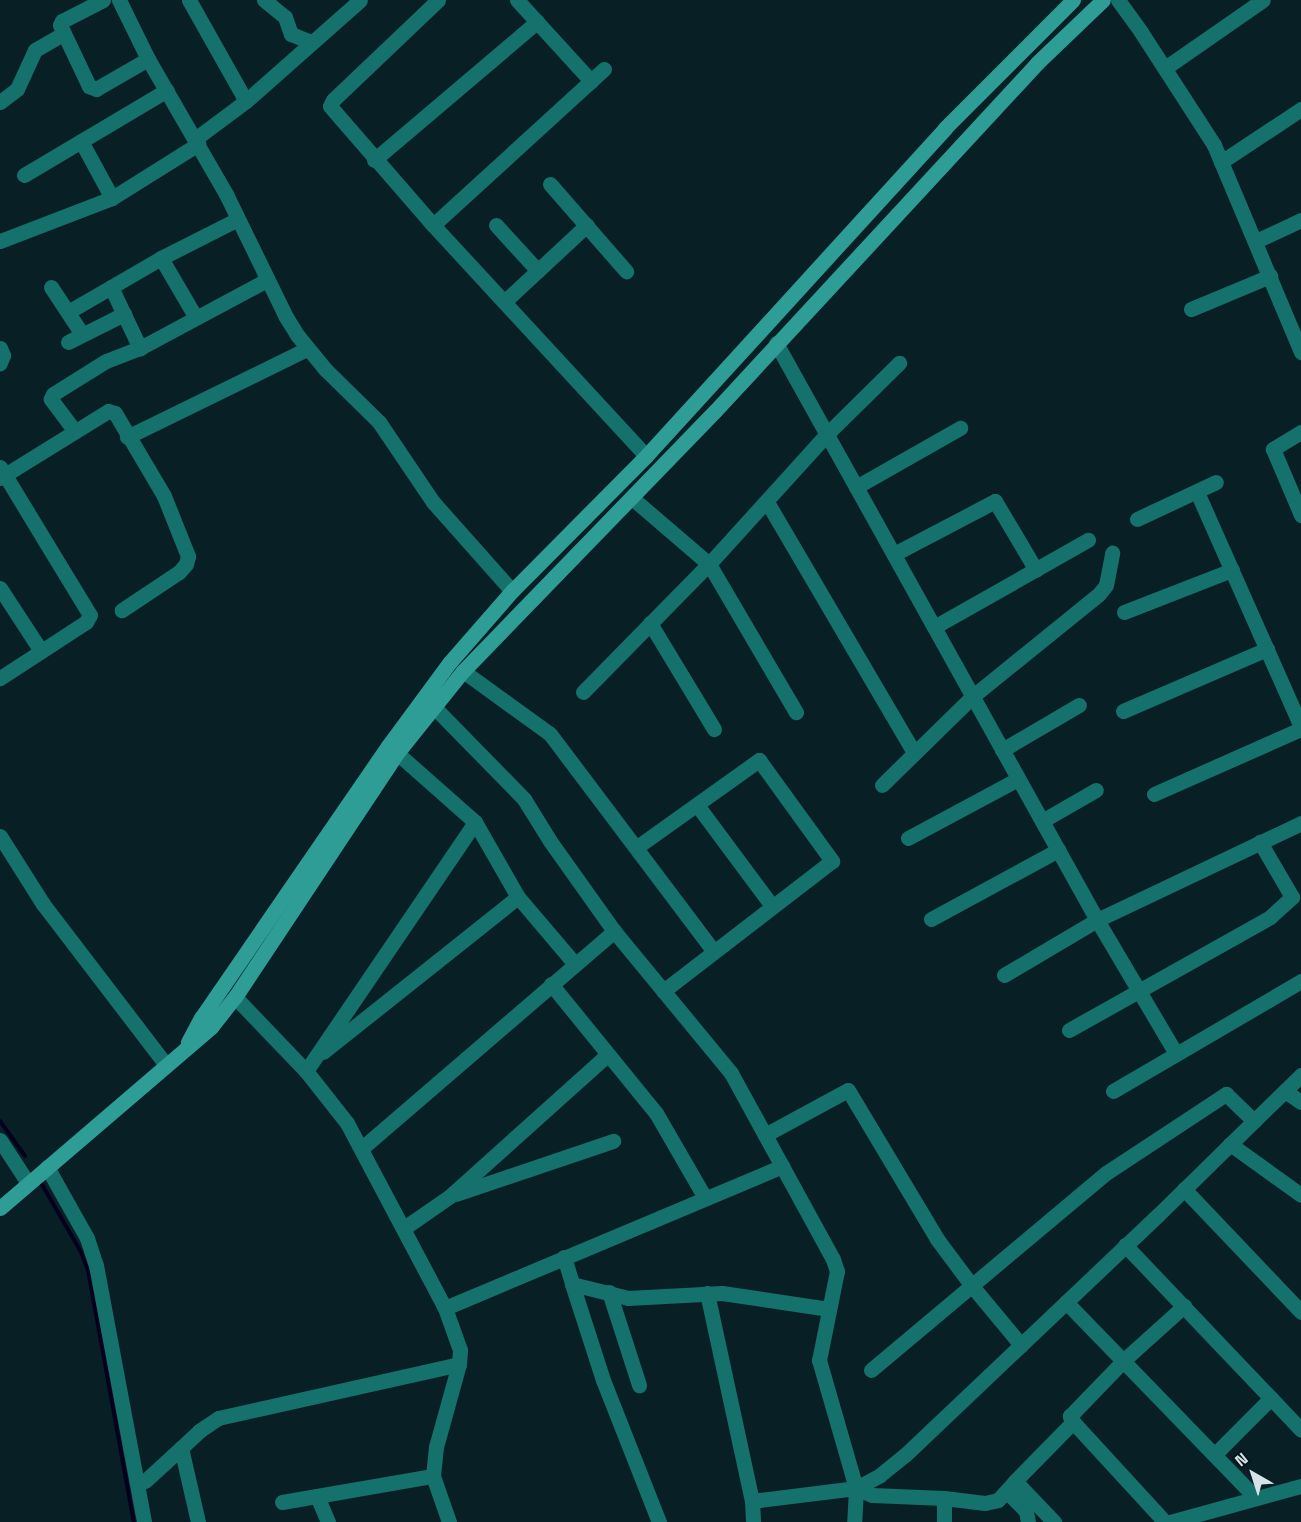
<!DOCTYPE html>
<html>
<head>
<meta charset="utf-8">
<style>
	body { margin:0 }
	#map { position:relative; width:1301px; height:1522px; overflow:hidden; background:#091f26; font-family:"Space Grotesk",sans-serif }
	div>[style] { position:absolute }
	.stream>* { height:4px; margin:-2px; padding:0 2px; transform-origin:2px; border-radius:2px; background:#06001f }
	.minor>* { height:15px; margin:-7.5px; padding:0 7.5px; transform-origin:7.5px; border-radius:7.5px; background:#15716b }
	.secondary>* { height:15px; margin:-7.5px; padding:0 7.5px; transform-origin:7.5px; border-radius:7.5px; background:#2e9d95 }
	span { translate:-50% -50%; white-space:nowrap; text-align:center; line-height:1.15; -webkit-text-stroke:5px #02161c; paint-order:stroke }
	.north { position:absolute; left:1223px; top:1444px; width:60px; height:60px; -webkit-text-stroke:4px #02161c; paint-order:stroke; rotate:321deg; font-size:16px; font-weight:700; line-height:24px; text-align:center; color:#d6e3e8 }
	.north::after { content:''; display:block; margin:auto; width:21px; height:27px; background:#d6e3e8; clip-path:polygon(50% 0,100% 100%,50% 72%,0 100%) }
</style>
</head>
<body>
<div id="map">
	<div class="stream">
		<div style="left:0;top:1121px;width:43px;rotate:54.5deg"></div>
		<div style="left:40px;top:1181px;width:82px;rotate:60deg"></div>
		<div style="left:81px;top:1252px;width:19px;rotate:69deg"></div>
		<div style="left:88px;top:1270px;width:256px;rotate:79.7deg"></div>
	</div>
	<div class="minor">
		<div style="left:103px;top:0;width:46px;rotate:152.9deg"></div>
		<div style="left:62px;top:21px;width:4px;rotate:117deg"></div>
		<div style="left:60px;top:25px;width:68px;rotate:64.6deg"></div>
		<div style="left:89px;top:86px;width:8px;rotate:23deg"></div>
		<div style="left:96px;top:89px;width:60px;rotate:-30deg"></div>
		<div style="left:119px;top:0;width:66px;rotate:63.8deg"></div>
		<div style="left:148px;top:59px;width:156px;rotate:60deg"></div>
		<div style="left:226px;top:194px;width:137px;rotate:64deg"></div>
		<div style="left:286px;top:317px;width:22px;rotate:58deg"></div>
		<div style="left:298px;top:336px;width:43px;rotate:50.7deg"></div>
		<div style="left:325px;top:369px;width:76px;rotate:44.5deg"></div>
		<div style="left:379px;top:422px;width:97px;rotate:56deg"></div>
		<div style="left:433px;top:502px;width:119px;rotate:48.4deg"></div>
		<div style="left:189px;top:0;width:116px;rotate:60.6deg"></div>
		<div style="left:264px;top:0;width:27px;rotate:39deg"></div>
		<div style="left:285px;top:17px;width:18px;rotate:71deg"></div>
		<div style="left:291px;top:34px;width:22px;rotate:22deg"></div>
		<div style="left:517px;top:0;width:110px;rotate:47.6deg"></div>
		<div style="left:1118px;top:0;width:39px;rotate:54deg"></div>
		<div style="left:1141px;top:32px;width:135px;rotate:57.1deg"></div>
		<div style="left:1214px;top:145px;width:225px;rotate:67.2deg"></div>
		<div style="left:1165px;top:68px;width:119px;rotate:-34.8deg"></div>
		<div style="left:604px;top:69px;width:231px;rotate:137.6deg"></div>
		<div style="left:433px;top:225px;width:314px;rotate:47.3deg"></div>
		<div style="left:0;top:102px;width:21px;rotate:-37deg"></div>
		<div style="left:17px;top:89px;width:43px;rotate:-65.2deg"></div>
		<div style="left:35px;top:50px;width:32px;rotate:-30deg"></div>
		<div style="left:195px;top:139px;width:64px;rotate:-36.7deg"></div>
		<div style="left:246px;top:101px;width:152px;rotate:-41.5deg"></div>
		<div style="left:81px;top:141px;width:65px;rotate:61.5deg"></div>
		<div style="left:374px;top:160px;width:214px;rotate:-40.3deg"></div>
		<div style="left:1221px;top:162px;width:96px;rotate:-33.5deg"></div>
		<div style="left:24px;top:175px;width:166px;rotate:-30.7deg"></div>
		<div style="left:550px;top:184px;width:116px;rotate:48.9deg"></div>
		<div style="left:433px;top:225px;width:157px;rotate:-130.9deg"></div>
		<div style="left:330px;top:106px;width:7px;rotate:-63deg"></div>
		<div style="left:333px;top:100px;width:145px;rotate:-43.6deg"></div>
		<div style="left:496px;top:225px;width:62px;rotate:47.6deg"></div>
		<div style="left:0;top:241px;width:120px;rotate:-21deg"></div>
		<div style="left:112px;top:198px;width:102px;rotate:-32.1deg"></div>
		<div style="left:1256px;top:241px;width:50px;rotate:-25deg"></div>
		<div style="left:161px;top:258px;width:69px;rotate:59.7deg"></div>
		<div style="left:51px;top:287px;width:56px;rotate:56.6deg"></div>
		<div style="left:111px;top:287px;width:68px;rotate:64.6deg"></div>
		<div style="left:504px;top:302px;width:113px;rotate:-42.9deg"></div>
		<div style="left:1191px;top:309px;width:86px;rotate:-22.7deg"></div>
		<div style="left:68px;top:312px;width:108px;rotate:-30.1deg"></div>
		<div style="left:161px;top:258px;width:86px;rotate:-26.9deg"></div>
		<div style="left:68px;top:342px;width:63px;rotate:-26.6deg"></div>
		<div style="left:776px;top:343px;width:660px;rotate:60.91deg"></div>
		<div style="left:1097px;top:920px;width:153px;rotate:59.4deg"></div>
		<div style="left:0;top:348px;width:8px;rotate:67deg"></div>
		<div style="left:3px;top:355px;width:9px;rotate:111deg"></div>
		<div style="left:74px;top:430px;width:39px;rotate:-127deg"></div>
		<div style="left:51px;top:399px;width:5px;rotate:-68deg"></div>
		<div style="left:53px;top:394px;width:62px;rotate:-31.9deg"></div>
		<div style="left:106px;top:361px;width:36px;rotate:-21deg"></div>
		<div style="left:140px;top:348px;width:144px;rotate:-28.2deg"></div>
		<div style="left:1301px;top:432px;width:33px;rotate:149deg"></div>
		<div style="left:1273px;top:449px;width:72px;rotate:67deg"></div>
		<div style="left:127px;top:437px;width:200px;rotate:-26.1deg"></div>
		<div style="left:0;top:467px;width:173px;rotate:58.7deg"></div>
		<div style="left:90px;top:615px;width:8px;rotate:120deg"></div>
		<div style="left:86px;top:622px;width:103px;rotate:146.9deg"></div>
		<div style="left:0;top:478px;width:127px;rotate:-31.8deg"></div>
		<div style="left:108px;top:411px;width:7px;rotate:16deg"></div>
		<div style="left:115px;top:413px;width:96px;rotate:59.4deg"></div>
		<div style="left:164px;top:496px;width:65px;rotate:68.2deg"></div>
		<div style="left:188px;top:556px;width:8px;rotate:104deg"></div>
		<div style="left:186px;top:564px;width:11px;rotate:131deg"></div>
		<div style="left:179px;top:572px;width:69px;rotate:146.3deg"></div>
		<div style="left:856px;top:487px;width:120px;rotate:-29.6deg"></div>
		<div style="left:1197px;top:492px;width:257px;rotate:66.1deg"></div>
		<div style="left:632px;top:498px;width:101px;rotate:40.6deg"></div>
		<div style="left:709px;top:564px;width:172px;rotate:59.6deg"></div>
		<div style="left:767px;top:502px;width:291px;rotate:59.6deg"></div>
		<div style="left:1137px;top:519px;width:87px;rotate:-25.1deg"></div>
		<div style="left:894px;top:554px;width:114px;rotate:-27.7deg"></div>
		<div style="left:995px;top:501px;width:80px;rotate:59.3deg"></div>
		<div style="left:0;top:588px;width:75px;rotate:56.9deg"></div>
		<div style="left:1124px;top:612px;width:116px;rotate:-21.3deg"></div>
		<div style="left:650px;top:623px;width:124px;rotate:58.9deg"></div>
		<div style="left:934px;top:627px;width:177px;rotate:-29.5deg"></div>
		<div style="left:463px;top:671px;width:107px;rotate:35.9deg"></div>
		<div style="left:550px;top:734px;width:271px;rotate:53deg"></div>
		<div style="left:583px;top:692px;width:180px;rotate:-45.5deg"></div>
		<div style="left:709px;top:564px;width:174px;rotate:-47.8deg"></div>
		<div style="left:826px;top:435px;width:103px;rotate:-44.6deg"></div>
		<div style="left:434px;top:707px;width:129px;rotate:45.6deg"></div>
		<div style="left:524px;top:799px;width:49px;rotate:58.2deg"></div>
		<div style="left:550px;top:841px;width:110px;rotate:54.6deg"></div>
		<div style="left:614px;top:931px;width:184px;rotate:50.5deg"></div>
		<div style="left:731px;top:1073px;width:212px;rotate:61.3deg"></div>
		<div style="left:833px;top:1259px;width:13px;rotate:72deg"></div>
		<div style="left:837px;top:1271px;width:91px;rotate:101.4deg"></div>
		<div style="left:819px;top:1360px;width:133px;rotate:73.9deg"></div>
		<div style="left:856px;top:1488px;width:34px;rotate:93deg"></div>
		<div style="left:1123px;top:711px;width:157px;rotate:-23.3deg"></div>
		<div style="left:1002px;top:750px;width:89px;rotate:-30.3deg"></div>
		<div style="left:397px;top:753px;width:104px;rotate:41.5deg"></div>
		<div style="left:475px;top:822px;width:86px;rotate:60.2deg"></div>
		<div style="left:518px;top:897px;width:88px;rotate:49.6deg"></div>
		<div style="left:882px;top:785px;width:127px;rotate:-44.4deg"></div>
		<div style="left:973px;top:696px;width:162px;rotate:-39deg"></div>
		<div style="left:1099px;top:594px;width:11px;rotate:-52deg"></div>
		<div style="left:1106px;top:585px;width:33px;rotate:-79deg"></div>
		<div style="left:1154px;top:794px;width:161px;rotate:-23.9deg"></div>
		<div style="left:697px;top:805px;width:126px;rotate:53.4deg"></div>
		<div style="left:1042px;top:821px;width:62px;rotate:-29.9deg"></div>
		<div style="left:0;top:836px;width:80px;rotate:57.7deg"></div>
		<div style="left:43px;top:904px;width:203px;rotate:52.6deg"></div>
		<div style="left:908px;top:838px;width:125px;rotate:-28.2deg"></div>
		<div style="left:637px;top:847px;width:150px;rotate:-35.5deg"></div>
		<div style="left:759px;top:760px;width:125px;rotate:54.1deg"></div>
		<div style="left:832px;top:861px;width:213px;rotate:142.4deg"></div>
		<div style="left:931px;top:919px;width:145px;rotate:-28.5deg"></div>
		<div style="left:1004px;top:975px;width:108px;rotate:-30.6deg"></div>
		<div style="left:1097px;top:920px;width:226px;rotate:-25.4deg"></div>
		<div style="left:551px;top:984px;width:166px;rotate:50.9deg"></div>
		<div style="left:656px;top:1113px;width:98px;rotate:60deg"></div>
		<div style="left:235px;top:997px;width:103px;rotate:46.2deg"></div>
		<div style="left:306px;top:1071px;width:66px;rotate:51.7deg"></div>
		<div style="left:347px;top:1123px;width:209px;rotate:62.1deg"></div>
		<div style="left:445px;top:1308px;width:45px;rotate:70.3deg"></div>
		<div style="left:460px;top:1350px;width:14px;rotate:94deg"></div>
		<div style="left:459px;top:1364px;width:86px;rotate:105.5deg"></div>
		<div style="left:436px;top:1447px;width:29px;rotate:96deg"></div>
		<div style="left:433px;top:1476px;width:49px;rotate:70.8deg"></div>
		<div style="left:1069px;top:1030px;width:231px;rotate:-29.3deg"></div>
		<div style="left:1270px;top:917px;width:30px;rotate:-42deg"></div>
		<div style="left:1292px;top:897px;width:64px;rotate:-120.2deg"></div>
		<div style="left:323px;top:1052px;width:249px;rotate:-38.5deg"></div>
		<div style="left:306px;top:1071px;width:301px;rotate:-55.8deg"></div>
		<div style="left:1113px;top:1091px;width:218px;rotate:-30.3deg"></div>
		<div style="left:1285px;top:1091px;width:19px;rotate:35deg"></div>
		<div style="left:765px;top:1135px;width:94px;rotate:-28.5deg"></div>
		<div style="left:848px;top:1090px;width:174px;rotate:59.1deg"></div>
		<div style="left:937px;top:1239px;width:59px;rotate:53.3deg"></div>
		<div style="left:972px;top:1286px;width:77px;rotate:50.3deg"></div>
		<div style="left:0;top:1140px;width:51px;rotate:56.9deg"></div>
		<div style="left:1230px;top:1144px;width:87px;rotate:35.7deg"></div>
		<div style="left:362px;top:1148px;width:333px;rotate:-40.7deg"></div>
		<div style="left:47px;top:1167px;width:81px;rotate:60.6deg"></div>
		<div style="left:87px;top:1238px;width:28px;rotate:72deg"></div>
		<div style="left:96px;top:1265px;width:261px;rotate:79.4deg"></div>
		<div style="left:1184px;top:1189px;width:170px;rotate:46.4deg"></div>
		<div style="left:456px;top:1194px;width:166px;rotate:-18.7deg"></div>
		<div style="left:404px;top:1228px;width:56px;rotate:-34.8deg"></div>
		<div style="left:450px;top:1196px;width:212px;rotate:-41.9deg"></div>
		<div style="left:1125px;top:1245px;width:255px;rotate:46.4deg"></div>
		<div style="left:564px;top:1257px;width:28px;rotate:73deg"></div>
		<div style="left:572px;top:1284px;width:58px;rotate:14deg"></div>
		<div style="left:628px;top:1298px;width:94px;rotate:-3deg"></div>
		<div style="left:722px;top:1293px;width:108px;rotate:8.5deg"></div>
		<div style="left:572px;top:1284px;width:101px;rotate:72.1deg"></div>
		<div style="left:603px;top:1380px;width:153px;rotate:68.5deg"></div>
		<div style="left:609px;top:1292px;width:98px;rotate:72.1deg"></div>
		<div style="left:707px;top:1293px;width:213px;rotate:77.8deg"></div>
		<div style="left:752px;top:1501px;width:21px;rotate:87deg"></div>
		<div style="left:1066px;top:1302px;width:273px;rotate:45.9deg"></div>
		<div style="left:445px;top:1308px;width:366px;rotate:-22.8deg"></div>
		<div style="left:871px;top:1370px;width:307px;rotate:-40deg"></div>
		<div style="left:1106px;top:1173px;width:144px;rotate:-33.4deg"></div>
		<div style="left:1226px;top:1094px;width:39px;rotate:44deg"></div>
		<div style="left:1215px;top:1454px;width:79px;rotate:-45deg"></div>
		<div style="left:145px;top:1481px;width:49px;rotate:-42.5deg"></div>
		<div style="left:1015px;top:1481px;width:83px;rotate:-45.5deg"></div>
		<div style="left:856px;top:1488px;width:17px;rotate:24deg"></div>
		<div style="left:872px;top:1495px;width:72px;rotate:2.4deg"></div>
		<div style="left:944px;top:1498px;width:41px;rotate:7deg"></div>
		<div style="left:985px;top:1503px;width:13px;rotate:-13deg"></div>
		<div style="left:998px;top:1500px;width:25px;rotate:-48deg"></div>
		<div style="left:1015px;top:1481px;width:57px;rotate:46.4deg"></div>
		<div style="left:1007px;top:1492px;width:27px;rotate:45deg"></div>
		<div style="left:1026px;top:1511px;width:11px;rotate:80deg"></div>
		<div style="left:317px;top:1496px;width:28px;rotate:67deg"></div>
		<div style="left:944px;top:1498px;width:24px;rotate:90deg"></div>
		<div style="left:752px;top:1501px;width:105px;rotate:-7.1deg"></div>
		<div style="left:856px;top:1488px;width:27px;rotate:-28deg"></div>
		<div style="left:880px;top:1475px;width:32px;rotate:-39deg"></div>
		<div style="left:905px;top:1455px;width:349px;rotate:-43.5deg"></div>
		<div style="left:1158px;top:1215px;width:200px;rotate:-44.4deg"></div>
		<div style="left:282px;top:1502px;width:153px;rotate:-9.8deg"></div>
		<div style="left:198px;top:1522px;width:76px;rotate:-102.9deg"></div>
		<div style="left:181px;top:1448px;width:25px;rotate:-43deg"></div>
		<div style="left:199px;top:1431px;width:23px;rotate:-34deg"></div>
		<div style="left:218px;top:1418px;width:247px;rotate:-12.6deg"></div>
		<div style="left:1165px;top:1522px;width:136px;rotate:-132.6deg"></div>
		<div style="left:1073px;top:1422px;width:7px;rotate:-117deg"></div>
		<div style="left:1070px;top:1416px;width:78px;rotate:-46deg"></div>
		<div style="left:1124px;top:1360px;width:81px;rotate:-42deg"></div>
		<div style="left:1170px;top:1522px;width:136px;rotate:-15.4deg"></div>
	</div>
	<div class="secondary">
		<div style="left:188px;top:1042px;width:27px;rotate:-62deg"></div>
		<div style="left:201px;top:1018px;width:330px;rotate:-55.5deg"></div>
		<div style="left:388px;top:746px;width:104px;rotate:-53.6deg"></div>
		<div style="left:450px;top:662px;width:94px;rotate:-48.9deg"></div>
		<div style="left:512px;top:591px;width:190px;rotate:-45.2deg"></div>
		<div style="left:646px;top:456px;width:444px;rotate:-47.6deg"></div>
		<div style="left:945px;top:128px;width:181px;rotate:-45deg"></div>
		<div style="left:0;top:1208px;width:279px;rotate:-40.6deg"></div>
		<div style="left:212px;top:1026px;width:37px;rotate:-52deg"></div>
		<div style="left:235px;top:997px;width:293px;rotate:-56.4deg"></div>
		<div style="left:397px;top:753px;width:105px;rotate:-51.2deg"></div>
		<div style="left:463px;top:671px;width:362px;rotate:-45.9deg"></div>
		<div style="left:715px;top:411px;width:474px;rotate:-47.2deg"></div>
		<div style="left:1037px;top:63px;width:91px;rotate:-43.7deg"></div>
	</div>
	<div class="north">N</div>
</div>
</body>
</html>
